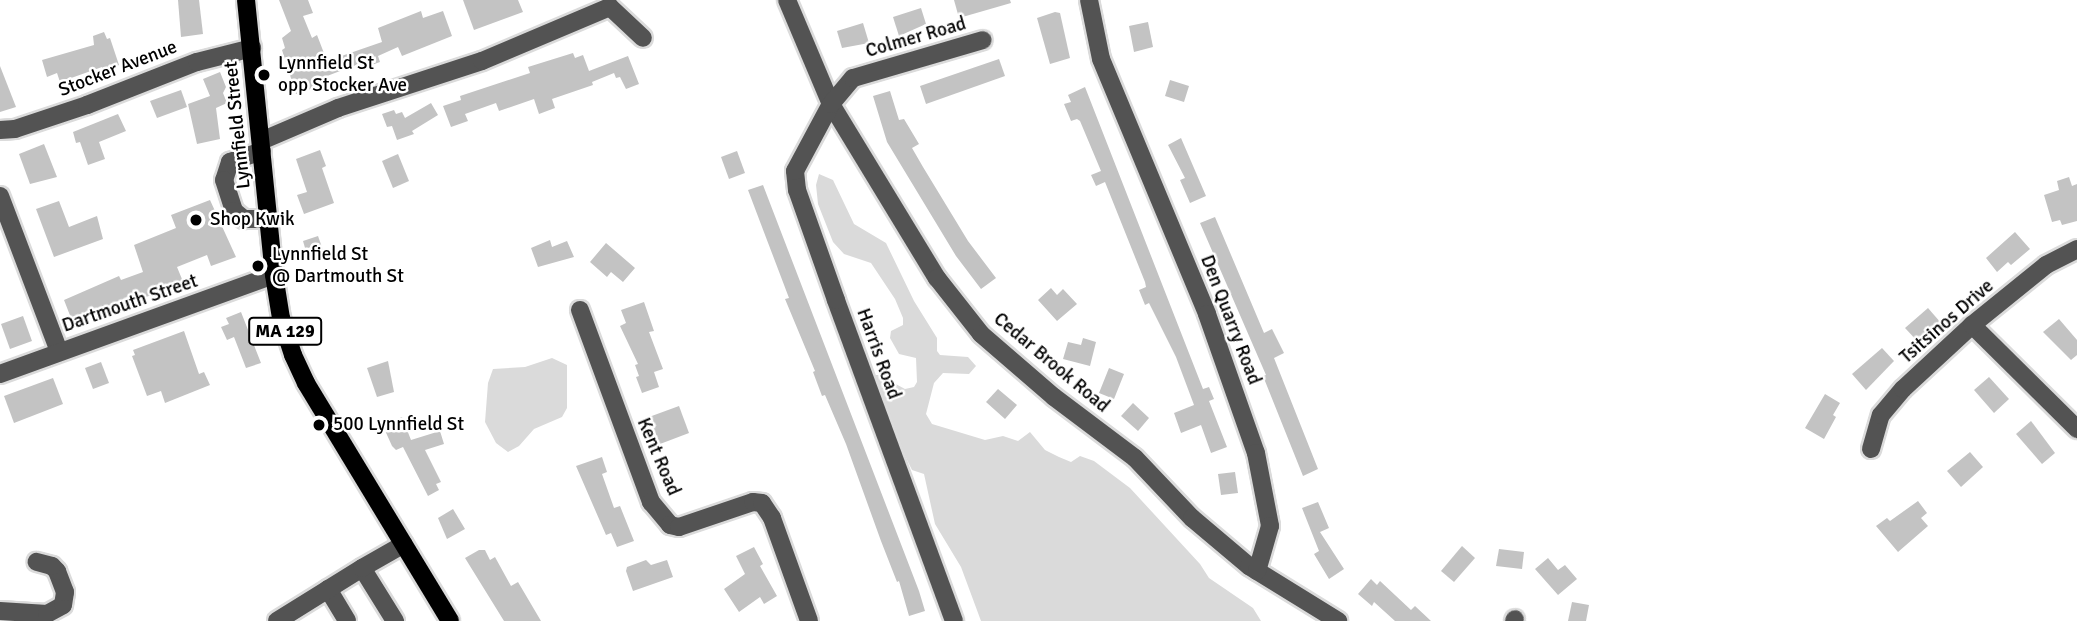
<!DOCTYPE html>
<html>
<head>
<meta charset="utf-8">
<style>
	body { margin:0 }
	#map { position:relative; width:2077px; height:621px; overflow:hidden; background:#fff; font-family:Signika,sans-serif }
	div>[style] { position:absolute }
	.green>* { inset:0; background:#dadada }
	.building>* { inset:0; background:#c3c3c3 }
	.roads { filter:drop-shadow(2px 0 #dbdbdb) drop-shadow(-2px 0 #dbdbdb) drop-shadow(0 2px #dbdbdb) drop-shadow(0 -2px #dbdbdb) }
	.minor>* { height:18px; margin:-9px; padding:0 9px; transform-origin:9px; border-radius:9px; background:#535353 }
	.major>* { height:18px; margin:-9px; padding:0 9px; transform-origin:9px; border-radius:9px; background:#000 }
	.dots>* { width:19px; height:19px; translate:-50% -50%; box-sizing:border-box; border:4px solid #fff; border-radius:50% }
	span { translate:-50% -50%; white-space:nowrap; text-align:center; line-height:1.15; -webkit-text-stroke:5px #fff; paint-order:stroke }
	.shield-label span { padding:2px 5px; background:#fff; border:2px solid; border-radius:5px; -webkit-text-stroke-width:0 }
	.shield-label { font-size:18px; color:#000; font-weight:700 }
	.street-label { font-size:19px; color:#000 }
	.poi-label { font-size:19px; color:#000 }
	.left { translate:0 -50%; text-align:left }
</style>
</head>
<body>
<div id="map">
	<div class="green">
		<div style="clip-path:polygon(819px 174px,833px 180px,854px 224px,886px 243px,914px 301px,937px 338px,937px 351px,940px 355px,968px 357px,976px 366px,969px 374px,943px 373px,934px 383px,926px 414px,932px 424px,985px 440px,1003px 436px,1018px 441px,1030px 432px,1045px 450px,1059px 457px,1071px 462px,1080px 456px,1094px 461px,1130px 488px,1200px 564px,1209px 578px,1253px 608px,1261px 621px,981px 621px,961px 567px,935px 524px,924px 474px,912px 470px,903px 452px,886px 419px,874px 380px,875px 375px,879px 375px,905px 389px,914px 387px,917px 382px,916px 358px,899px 354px,890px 338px,891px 331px,903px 325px,903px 318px,895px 299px,871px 263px,844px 254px,833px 242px,818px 204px,816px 185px)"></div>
		<div style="clip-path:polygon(552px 358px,567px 365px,567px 408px,562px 417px,534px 429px,519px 446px,508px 452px,496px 443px,485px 422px,488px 383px,493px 369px,525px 367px)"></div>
	</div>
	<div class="building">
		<div style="clip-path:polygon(178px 0,199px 0,203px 34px,181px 37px)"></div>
		<div style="clip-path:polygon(279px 0,308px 0,313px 13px,303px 16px,312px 38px,317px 35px,327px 61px,382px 42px,378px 28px,421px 11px,423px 18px,443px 11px,452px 36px,402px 56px,398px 47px,378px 56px,380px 62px,358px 70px,356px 65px,327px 76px,328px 80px,318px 83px,319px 86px,296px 94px,282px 50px,285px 48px,282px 38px,291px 31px)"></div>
		<div style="clip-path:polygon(463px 0,518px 0,523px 12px,474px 30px)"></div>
		<div style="clip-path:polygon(954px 0,1010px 0,1011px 3px,959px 18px)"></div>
		<div style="clip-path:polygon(921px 8px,926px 24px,899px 36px,893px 17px)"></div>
		<div style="clip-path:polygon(1055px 12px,1060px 13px,1070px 58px,1050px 64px,1037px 18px)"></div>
		<div style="clip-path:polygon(1148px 22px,1153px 47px,1134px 52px,1129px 26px)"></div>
		<div style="clip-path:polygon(863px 23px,869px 43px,842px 48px,837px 31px)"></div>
		<div style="clip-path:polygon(104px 32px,107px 39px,110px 38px,119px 65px,104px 71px,102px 67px,60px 82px,57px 73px,47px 77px,42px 60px,94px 45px,93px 36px)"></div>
		<div style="clip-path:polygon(573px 53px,575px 58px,583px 55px,589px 71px,628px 56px,639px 84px,626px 89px,620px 77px,616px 78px,614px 73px,592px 82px,593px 85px,552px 99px,555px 108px,539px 114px,534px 99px,499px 111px,496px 103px,465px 114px,468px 121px,451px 127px,443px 106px,461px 100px,460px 96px,530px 73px,528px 67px)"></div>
		<div style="clip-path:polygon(999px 59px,1005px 76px,926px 104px,920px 86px)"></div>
		<div style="clip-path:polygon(0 66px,16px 107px,0 112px)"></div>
		<div style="clip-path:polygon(220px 72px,226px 87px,223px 93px,227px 103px,216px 108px,220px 139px,197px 144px,188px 104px,210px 96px,203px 79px)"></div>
		<div style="clip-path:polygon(1170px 80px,1189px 86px,1184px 102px,1165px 96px)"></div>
		<div style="clip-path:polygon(1085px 87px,1203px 389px,1209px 387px,1214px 399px,1209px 401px,1227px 447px,1211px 453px,1201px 425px,1181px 433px,1174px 413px,1194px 405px,1176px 357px,1149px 303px,1145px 305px,1139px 290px,1146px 287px,1145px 282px,1105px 182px,1096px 186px,1091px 175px,1101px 171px,1080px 121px,1077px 119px,1071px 121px,1064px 104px,1071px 102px,1068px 95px)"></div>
		<div style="clip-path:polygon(181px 90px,187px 107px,157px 118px,150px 101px)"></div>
		<div style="clip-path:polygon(890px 91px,899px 120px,904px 119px,919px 144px,912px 148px,923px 167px,968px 241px,996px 278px,981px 289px,956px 256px,887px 142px,873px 96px)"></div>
		<div style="clip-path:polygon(431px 103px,438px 115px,412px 131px,414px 134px,397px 140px,392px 126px,387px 127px,382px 114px,394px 110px,396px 114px,402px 112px,405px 118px)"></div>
		<div style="clip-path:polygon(118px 114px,126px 131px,99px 142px,105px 159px,88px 165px,80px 142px,76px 143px,73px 132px)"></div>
		<div style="clip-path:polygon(1181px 138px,1206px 196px,1190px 203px,1180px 180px,1185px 178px,1168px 145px)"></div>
		<div style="clip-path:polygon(44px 144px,57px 177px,30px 184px,19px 154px)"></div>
		<div style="clip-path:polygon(320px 150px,326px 166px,322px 168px,334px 203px,304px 214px,297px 195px,307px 192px,296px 159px)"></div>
		<div style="clip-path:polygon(737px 151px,745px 173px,729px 179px,721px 157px)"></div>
		<div style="clip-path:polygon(398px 154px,409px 181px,393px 188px,382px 161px)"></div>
		<div style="clip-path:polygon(2069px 177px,2072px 186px,2077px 184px,2077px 221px,2062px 225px,2060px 220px,2052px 222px,2044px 195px,2059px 190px,2057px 181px)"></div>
		<div style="clip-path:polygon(763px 185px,919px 591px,925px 611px,909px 616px,899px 581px,897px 582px,881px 541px,846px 444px,825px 395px,822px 396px,813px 372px,815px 371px,785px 299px,789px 298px,748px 190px)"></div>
		<div style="clip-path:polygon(210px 200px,236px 257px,211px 266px,207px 255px,177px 267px,184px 284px,108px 310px,106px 305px,71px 318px,64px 300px,119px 276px,121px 280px,143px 272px,134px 245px,176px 228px,171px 215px)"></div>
		<div style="clip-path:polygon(59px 201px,69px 227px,97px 216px,103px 239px,54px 257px,36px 209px)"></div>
		<div style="clip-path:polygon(1215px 217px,1264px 333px,1272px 329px,1284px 353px,1274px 358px,1318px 469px,1303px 476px,1263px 376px,1266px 375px,1200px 223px)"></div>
		<div style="clip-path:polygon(2015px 232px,2030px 249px,2011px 265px,2008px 262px,1997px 272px,1986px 258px)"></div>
		<div style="clip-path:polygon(318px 236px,324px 253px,308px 258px,303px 241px)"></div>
		<div style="clip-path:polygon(550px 240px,552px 247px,567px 241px,574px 257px,538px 267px,531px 248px)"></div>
		<div style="clip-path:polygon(606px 243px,635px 268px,623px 282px,611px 272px,607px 277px,590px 262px)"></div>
		<div style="clip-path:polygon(1051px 288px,1057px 295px,1063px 289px,1077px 304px,1057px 321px,1038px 300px)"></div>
		<div style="clip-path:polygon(644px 302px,654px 331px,649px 332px,663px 369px,654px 372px,659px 387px,642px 393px,636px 377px,639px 376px,635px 365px,638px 364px,620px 326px,626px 323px,621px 310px)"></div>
		<div style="clip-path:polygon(1928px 308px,1941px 323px,1919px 343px,1905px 328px)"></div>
		<div style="clip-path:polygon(241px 312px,261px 363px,246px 368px,234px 337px,227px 340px,221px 327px,229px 324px,226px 318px)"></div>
		<div style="clip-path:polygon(23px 316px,32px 341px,10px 349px,1px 324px)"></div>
		<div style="clip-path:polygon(2059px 319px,2077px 340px,2077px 355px,2071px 360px,2043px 332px)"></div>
		<div style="clip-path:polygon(184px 331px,199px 374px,204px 372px,210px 385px,165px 403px,161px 391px,147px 396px,132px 356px,135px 355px,133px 350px)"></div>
		<div style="clip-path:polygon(1083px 338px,1096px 342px,1090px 366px,1063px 359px,1068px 342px,1081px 345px)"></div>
		<div style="clip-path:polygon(1882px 348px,1894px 361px,1866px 390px,1852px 374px)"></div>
		<div style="clip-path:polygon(388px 361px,394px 392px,377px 397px,367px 368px)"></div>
		<div style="clip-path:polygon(101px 362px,109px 383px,93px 389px,85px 368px)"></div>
		<div style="clip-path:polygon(1109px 368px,1124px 374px,1114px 399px,1099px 393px)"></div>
		<div style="clip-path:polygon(1989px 377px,2009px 399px,1994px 413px,1974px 390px)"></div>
		<div style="clip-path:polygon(53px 378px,63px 404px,14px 423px,4px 396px)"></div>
		<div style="clip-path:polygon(998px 389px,1017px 405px,1005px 419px,986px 402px)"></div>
		<div style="clip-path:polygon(1825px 394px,1840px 403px,1833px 415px,1836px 417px,1824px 439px,1805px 428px)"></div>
		<div style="clip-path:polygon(1133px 403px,1149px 418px,1138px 431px,1121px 416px)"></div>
		<div style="clip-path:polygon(679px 406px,689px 433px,660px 444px,649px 417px)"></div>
		<div style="clip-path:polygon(402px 417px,411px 440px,440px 431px,444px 444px,425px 450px,441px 482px,436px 484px,439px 490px,428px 496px,403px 447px,396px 450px,392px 446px,383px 426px)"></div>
		<div style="clip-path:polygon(2031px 421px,2055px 453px,2042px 464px,2016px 434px)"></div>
		<div style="clip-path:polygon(1970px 452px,1983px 467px,1961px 487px,1947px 471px)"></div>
		<div style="clip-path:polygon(602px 457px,607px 472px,602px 474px,614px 508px,620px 506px,634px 541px,617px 547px,611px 533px,606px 535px,576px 466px)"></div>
		<div style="clip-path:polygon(1235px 472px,1238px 493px,1221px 495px,1218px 474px)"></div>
		<div style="clip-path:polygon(1918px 501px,1927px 513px,1921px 518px,1928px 526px,1898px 552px,1876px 526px,1887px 518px,1890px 521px)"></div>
		<div style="clip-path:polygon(1318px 502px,1329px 528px,1320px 532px,1344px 569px,1329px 579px,1314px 554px,1319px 551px,1302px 508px)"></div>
		<div style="clip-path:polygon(453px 509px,465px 529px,447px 539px,438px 518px)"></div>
		<div style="clip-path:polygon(1462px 546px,1475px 558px,1454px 582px,1441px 571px)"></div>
		<div style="clip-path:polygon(754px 547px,763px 564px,760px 566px,777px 596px,764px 604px,760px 597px,739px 612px,724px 589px,745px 574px,736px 556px)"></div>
		<div style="clip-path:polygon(1499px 549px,1524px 552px,1522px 569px,1496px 566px)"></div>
		<div style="clip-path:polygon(479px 550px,485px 550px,490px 560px,495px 557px,511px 586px,518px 582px,541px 621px,504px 621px,465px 558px)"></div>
		<div style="clip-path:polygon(1548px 558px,1558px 570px,1565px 565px,1577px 579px,1558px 595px,1535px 569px)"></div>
		<div style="clip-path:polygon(646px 560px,651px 565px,667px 560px,673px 577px,633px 591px,626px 571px,627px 567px)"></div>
		<div style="clip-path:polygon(1371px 579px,1377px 585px,1380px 581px,1411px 610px,1415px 606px,1431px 621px,1395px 621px,1374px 602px,1372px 606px,1358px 594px)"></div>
		<div style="clip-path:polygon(1572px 602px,1589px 605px,1586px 621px,1568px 621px)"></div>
	</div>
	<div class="roads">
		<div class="minor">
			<div style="left:787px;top:0;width:113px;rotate:67.1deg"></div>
			<div style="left:831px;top:104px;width:204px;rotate:58.7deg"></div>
			<div style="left:937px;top:278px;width:71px;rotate:51.8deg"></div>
			<div style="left:981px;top:334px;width:96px;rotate:40.8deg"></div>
			<div style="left:1054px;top:397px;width:101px;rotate:37deg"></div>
			<div style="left:1135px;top:458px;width:83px;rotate:46.5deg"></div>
			<div style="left:1192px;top:518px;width:75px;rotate:40.1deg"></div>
			<div style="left:1249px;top:566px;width:105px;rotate:31.7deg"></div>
			<div style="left:1089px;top:0;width:60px;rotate:78.5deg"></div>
			<div style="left:1101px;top:59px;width:276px;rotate:67.4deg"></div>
			<div style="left:1207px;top:314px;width:147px;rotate:70.6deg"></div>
			<div style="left:1256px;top:453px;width:74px;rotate:79.1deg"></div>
			<div style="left:1270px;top:526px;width:47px;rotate:106.1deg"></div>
			<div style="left:0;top:130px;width:15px;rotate:-4deg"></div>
			<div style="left:15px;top:129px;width:76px;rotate:-18.4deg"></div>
			<div style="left:87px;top:105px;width:118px;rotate:-21.4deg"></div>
			<div style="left:197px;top:62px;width:57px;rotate:-14.3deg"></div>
			<div style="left:261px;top:141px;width:84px;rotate:-23.2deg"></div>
			<div style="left:338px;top:108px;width:151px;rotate:-18.1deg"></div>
			<div style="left:482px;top:61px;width:139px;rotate:-22.9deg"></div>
			<div style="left:610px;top:7px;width:45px;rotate:43.2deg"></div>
			<div style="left:262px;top:151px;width:34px;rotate:161deg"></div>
			<div style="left:230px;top:162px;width:19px;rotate:108deg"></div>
			<div style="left:224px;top:180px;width:33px;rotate:72deg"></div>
			<div style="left:234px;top:211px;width:13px;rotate:39deg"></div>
			<div style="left:244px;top:219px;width:25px"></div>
			<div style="left:0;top:196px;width:166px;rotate:69.2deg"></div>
			<div style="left:580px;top:310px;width:205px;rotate:69.7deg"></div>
			<div style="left:651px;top:502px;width:30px;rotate:50deg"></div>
			<div style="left:670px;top:525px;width:9px;rotate:13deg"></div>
			<div style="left:679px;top:527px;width:78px;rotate:-18.7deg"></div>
			<div style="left:753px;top:502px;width:9px;rotate:6deg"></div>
			<div style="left:762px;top:503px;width:18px;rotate:56deg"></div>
			<div style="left:772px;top:518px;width:109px;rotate:70.2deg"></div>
			<div style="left:1972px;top:325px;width:148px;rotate:44.7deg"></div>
			<div style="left:0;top:374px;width:291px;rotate:-19.9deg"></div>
			<div style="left:1871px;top:449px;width:35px;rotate:-74deg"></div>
			<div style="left:1881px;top:415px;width:34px;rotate:-50deg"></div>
			<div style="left:1903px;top:389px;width:94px;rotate:-42.8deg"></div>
			<div style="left:1972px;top:325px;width:95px;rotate:-39deg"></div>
			<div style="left:2046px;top:265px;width:35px;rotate:-27deg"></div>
			<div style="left:328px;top:589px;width:37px;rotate:59deg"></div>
			<div style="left:0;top:611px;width:47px;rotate:3.7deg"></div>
			<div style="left:47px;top:614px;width:18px;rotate:-29deg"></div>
			<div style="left:63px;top:605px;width:13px;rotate:-81deg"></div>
			<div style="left:65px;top:592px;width:22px;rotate:-111deg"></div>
			<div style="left:57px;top:571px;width:7px;rotate:-135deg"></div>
			<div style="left:52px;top:566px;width:16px;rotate:-165deg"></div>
			<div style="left:277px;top:621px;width:100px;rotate:-31.9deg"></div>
			<div style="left:395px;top:621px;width:62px;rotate:-121.9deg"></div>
			<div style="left:362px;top:568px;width:48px;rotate:-29.7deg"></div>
			<div style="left:954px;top:621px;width:342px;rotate:-110.2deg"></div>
			<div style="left:836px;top:300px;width:117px;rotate:-109.5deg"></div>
			<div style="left:797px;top:190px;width:19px;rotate:-96deg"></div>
			<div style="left:795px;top:171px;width:76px;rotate:-61.8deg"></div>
			<div style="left:831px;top:104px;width:34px;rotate:-50deg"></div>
			<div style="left:853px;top:78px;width:135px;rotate:-16.3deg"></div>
			<div style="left:1514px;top:621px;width:2px;rotate:-63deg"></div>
		</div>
		<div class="major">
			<div style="left:246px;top:0;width:276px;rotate:84.2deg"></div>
			<div style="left:274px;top:275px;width:44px;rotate:80.8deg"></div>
			<div style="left:281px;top:318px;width:39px;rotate:72deg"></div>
			<div style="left:293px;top:355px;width:31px;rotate:65deg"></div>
			<div style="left:306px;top:383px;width:278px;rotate:58.8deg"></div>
		</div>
	</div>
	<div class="dots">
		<div style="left:264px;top:75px;background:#000"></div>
		<div style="left:196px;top:220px;background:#000"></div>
		<div style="left:258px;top:266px;background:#000"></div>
		<div style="left:319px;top:425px;background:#000"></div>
	</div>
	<div class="shield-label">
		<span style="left:285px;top:331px">MA 129</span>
	</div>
	<div class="street-label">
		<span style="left:916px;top:38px;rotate:-16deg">Colmer Road</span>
		<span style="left:118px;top:69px;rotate:-21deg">Stocker Avenue</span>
		<span style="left:238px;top:125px;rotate:-96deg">Lynnfield Street</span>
		<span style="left:130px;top:304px;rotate:-19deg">Dartmouth Street</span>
		<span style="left:1230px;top:320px;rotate:69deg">Den Quarry Road</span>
		<span style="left:1947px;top:322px;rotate:-41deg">Tsitsinos Drive</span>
		<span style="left:878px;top:354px;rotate:70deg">Harris Road</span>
		<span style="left:1051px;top:363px;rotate:40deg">Cedar Brook Road</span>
		<span style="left:658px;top:457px;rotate:67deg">Kent Road</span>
	</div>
	<div class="poi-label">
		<span class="left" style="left:278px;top:75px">Lynnfield St<br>opp Stocker Ave</span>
		<span class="left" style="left:210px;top:220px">Shop Kwik</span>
		<span class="left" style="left:272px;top:266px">Lynnfield St<br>@ Dartmouth St</span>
		<span class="left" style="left:333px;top:425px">500 Lynnfield St</span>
	</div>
</div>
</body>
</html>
